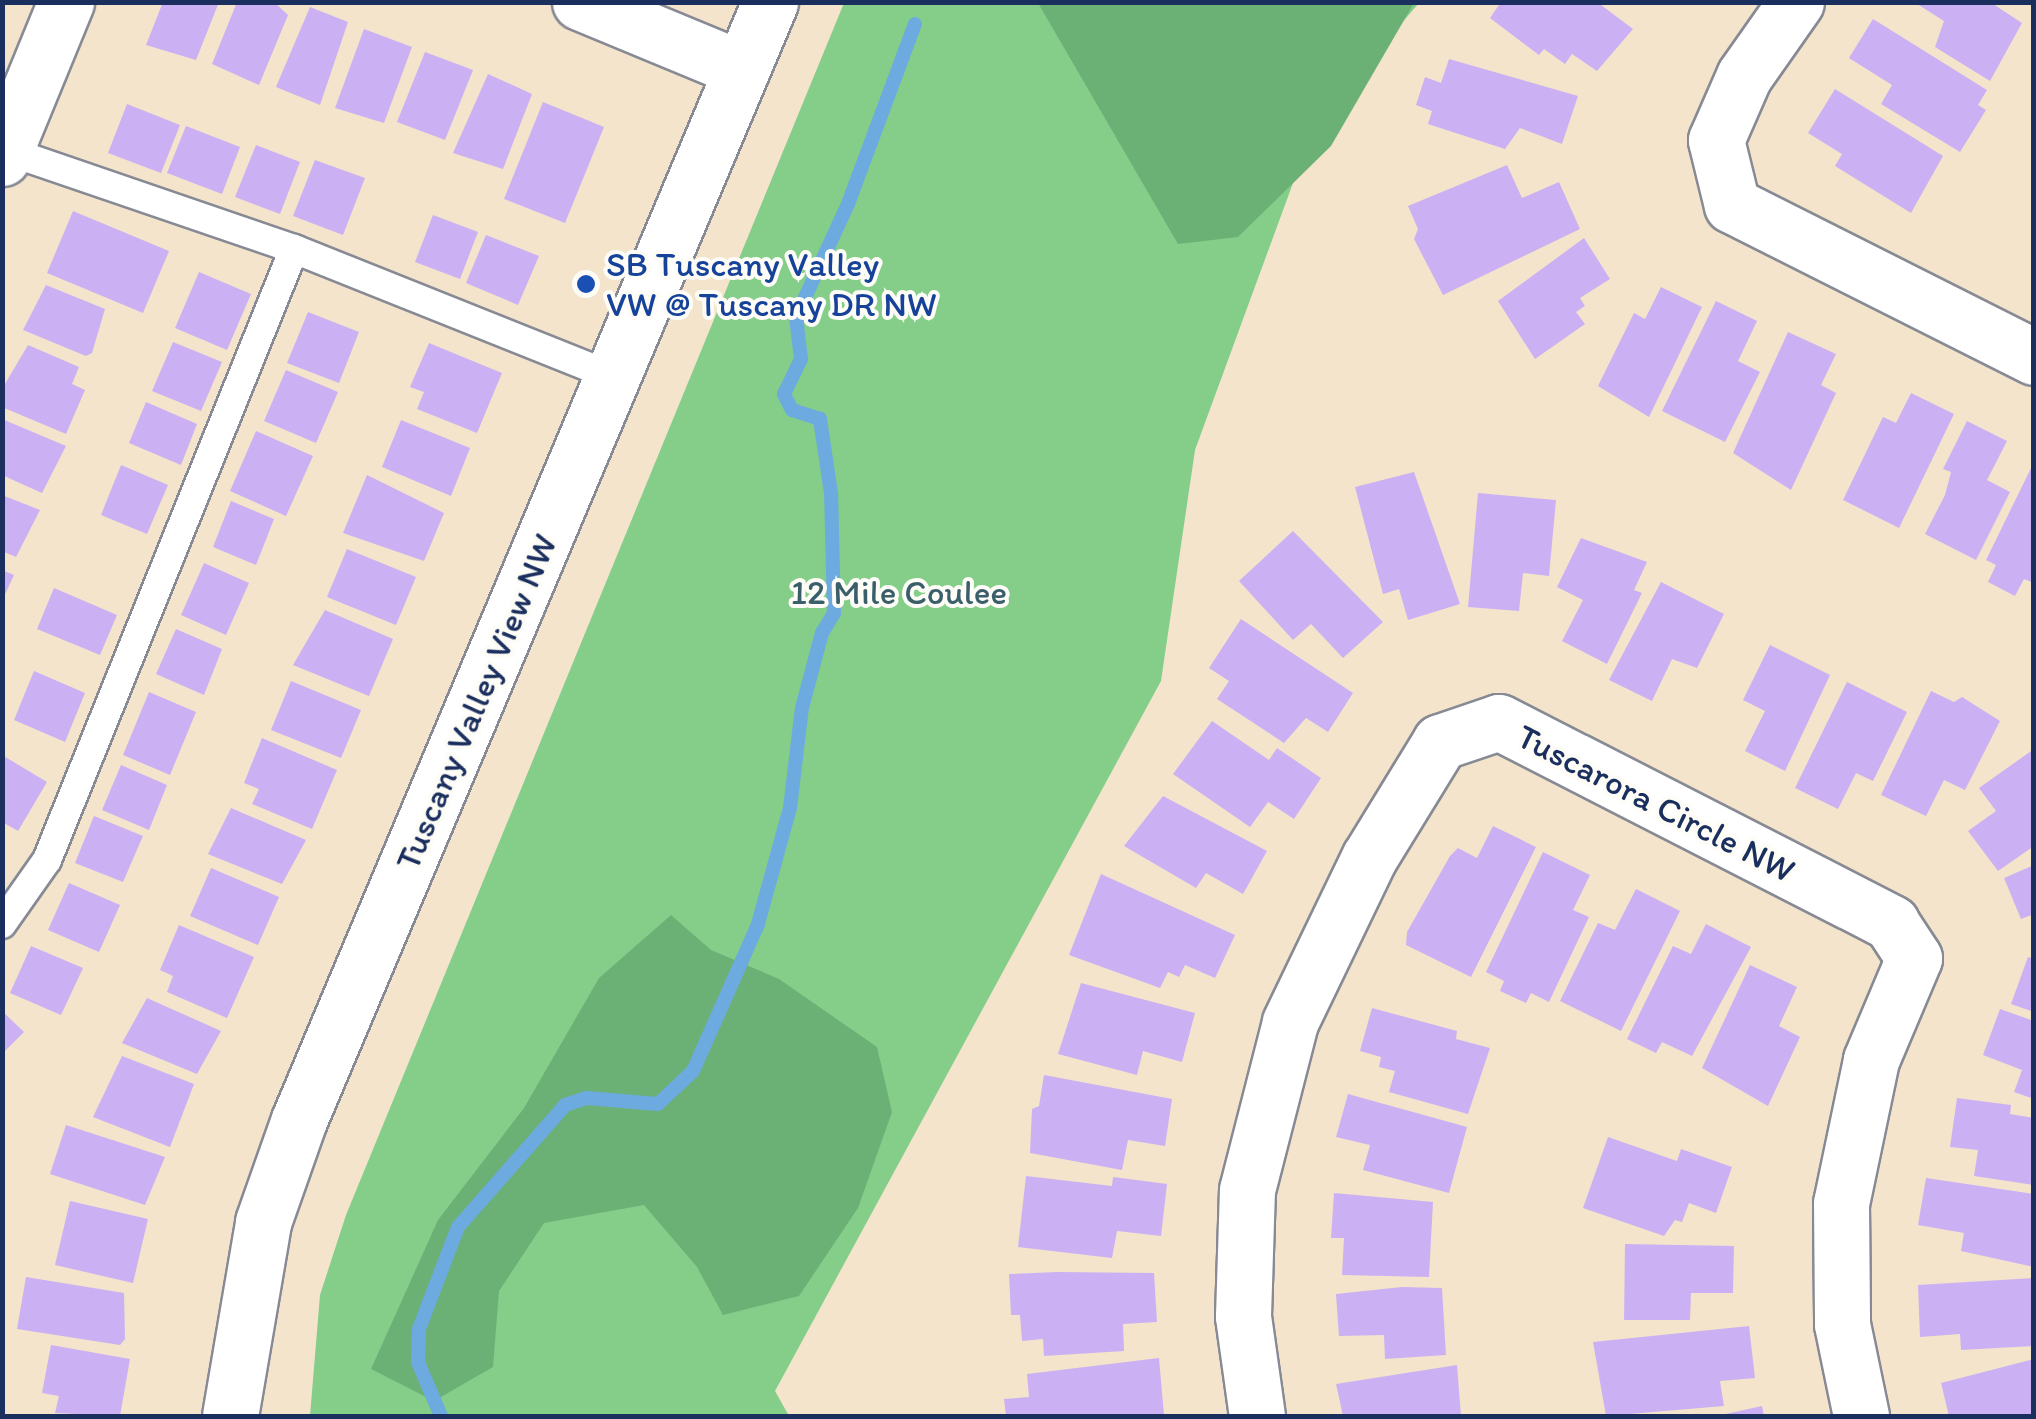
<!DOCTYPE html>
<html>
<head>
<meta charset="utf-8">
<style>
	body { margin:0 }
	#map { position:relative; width:2036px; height:1419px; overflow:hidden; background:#f3e4cb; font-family:Itim,sans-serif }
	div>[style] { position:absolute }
	.green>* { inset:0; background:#84ce8a }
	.forest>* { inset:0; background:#6bb176 }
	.stream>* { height:14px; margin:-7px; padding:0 7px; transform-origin:7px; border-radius:7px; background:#6daadf }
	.building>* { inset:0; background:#cbb1f3 }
	.roads { filter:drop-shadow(2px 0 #878a94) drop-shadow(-2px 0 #878a94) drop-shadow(0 2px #878a94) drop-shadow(0 -2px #878a94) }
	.service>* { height:28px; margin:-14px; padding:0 14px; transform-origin:14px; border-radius:14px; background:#fff }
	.minor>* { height:55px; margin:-27.5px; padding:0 27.5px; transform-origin:27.5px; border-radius:27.5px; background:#fff }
	.dots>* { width:28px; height:28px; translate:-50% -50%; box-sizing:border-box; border:5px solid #fdfcf7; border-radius:50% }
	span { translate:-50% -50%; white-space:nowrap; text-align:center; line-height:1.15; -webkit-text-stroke:8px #fdfcf7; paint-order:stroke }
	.transit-label { font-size:35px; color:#164399 }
	.left { translate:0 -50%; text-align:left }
	.park-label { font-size:35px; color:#3a5f6b }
	.street-label { font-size:35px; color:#1b2f5e }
	.frame { position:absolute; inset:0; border:5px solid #1b2f5e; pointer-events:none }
</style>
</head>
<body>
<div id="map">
	<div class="green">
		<div style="clip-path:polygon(844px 3px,1419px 3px,1315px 123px,1195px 450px,1161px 681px,775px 1391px,789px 1416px,310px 1416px,320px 1295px,346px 1215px)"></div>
	</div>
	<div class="forest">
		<div style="clip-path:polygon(1038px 3px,1414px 3px,1331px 146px,1238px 237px,1178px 244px)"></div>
		<div style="clip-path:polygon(671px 915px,711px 950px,779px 979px,877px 1047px,892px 1112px,858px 1208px,799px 1296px,723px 1315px,697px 1267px,644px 1205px,544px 1223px,499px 1291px,493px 1367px,434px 1401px,371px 1369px,438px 1220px,524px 1108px,599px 978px)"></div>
	</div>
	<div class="stream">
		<div style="left:441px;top:1416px;width:59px;rotate:-113.1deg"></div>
		<div style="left:418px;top:1362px;width:33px;rotate:-88deg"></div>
		<div style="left:419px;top:1329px;width:109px;rotate:-69.1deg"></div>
		<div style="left:458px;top:1227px;width:162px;rotate:-48.7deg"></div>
		<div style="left:565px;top:1105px;width:23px;rotate:-18deg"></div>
		<div style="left:587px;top:1098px;width:71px;rotate:4.8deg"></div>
		<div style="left:658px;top:1104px;width:48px;rotate:-43.3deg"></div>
		<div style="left:693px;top:1071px;width:161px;rotate:-66.1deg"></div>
		<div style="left:758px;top:924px;width:120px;rotate:-74.6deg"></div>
		<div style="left:790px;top:808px;width:101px;rotate:-83.2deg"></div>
		<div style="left:802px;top:708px;width:78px;rotate:-75.1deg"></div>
		<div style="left:822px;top:633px;width:23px;rotate:-59deg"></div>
		<div style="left:834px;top:613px;width:120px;rotate:-91.4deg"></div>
		<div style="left:831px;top:493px;width:75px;rotate:-98.5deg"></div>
		<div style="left:820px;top:419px;width:29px;rotate:-162deg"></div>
		<div style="left:792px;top:410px;width:18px;rotate:-117deg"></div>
		<div style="left:784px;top:394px;width:39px;rotate:-64deg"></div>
		<div style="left:801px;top:359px;width:42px;rotate:-96.8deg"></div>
		<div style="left:796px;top:317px;width:124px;rotate:-65.3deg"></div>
		<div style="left:848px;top:204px;width:192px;rotate:-69.6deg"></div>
	</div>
	<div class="building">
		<div style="clip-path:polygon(163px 2px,219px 2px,196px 60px,146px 45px)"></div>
		<div style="clip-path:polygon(237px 2px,274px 2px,288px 15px,259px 85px,212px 64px)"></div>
		<div style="clip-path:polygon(1501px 2px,1597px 2px,1633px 29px,1597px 71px,1572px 54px,1565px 64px,1544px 49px,1539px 55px,1490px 18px)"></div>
		<div style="clip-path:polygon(1914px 2px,1990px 2px,2022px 23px,1990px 81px,1935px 47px,1944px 21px)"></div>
		<div style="clip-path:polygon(310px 7px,348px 22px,320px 105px,276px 87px)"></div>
		<div style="clip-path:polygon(1873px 19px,1987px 90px,1978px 105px,1986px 110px,1960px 152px,1881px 104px,1892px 85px,1849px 58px)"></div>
		<div style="clip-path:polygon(364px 29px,412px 47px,384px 123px,335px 108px)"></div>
		<div style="clip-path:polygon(425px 52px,473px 70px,445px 140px,397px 122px)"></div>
		<div style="clip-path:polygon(1449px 59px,1578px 96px,1562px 144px,1520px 128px,1505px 149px,1428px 124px,1432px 111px,1416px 105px,1425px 77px,1441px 83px)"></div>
		<div style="clip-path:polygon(488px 74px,532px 94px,503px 169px,453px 153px)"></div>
		<div style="clip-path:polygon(1835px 89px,1943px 156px,1911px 213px,1835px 166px,1842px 154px,1808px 133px)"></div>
		<div style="clip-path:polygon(543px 102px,604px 127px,565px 223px,504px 199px)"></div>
		<div style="clip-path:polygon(127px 104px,180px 125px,161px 173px,108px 153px)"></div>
		<div style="clip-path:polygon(186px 126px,240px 147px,222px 194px,167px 173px)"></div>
		<div style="clip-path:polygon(256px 145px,300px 162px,280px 214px,235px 197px)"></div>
		<div style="clip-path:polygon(315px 160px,365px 178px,343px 235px,293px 216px)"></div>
		<div style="clip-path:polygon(1507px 165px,1522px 198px,1559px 182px,1580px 229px,1443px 295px,1414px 239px,1418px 229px,1408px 206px)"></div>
		<div style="clip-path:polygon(73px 211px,169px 251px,143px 313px,47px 273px)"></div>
		<div style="clip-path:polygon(433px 215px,478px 232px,460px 279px,415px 262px)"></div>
		<div style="clip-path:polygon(486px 235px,539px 256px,518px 305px,466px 283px)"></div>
		<div style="clip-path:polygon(1584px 238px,1610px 279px,1580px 298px,1585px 306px,1576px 312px,1585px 324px,1535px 359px,1498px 301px)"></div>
		<div style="clip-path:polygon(199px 272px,251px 294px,227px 350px,175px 328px)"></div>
		<div style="clip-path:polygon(46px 285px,105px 309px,92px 353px,86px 356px,23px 330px)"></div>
		<div style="clip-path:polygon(1661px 287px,1702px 307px,1649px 417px,1598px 386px,1634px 313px,1645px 319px)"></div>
		<div style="clip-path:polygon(1716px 301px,1757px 321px,1738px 361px,1760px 372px,1725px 442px,1662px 411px)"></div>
		<div style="clip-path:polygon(308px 312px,359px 332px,339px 383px,287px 363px)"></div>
		<div style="clip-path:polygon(1788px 332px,1836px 354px,1821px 385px,1836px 393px,1791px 490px,1733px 453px)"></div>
		<div style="clip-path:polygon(173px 342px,222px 362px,201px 411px,152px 391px)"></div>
		<div style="clip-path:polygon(429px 343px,502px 373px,477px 433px,417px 409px,424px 392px,410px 387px)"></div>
		<div style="clip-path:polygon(28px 345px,79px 367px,72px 384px,85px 390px,66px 434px,2px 407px,2px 389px)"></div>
		<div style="clip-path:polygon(286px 370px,338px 392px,316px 443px,264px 421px)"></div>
		<div style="clip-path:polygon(1911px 393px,1954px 414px,1899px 528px,1843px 500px,1883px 417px,1896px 423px)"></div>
		<div style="clip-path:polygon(146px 402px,197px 424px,181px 465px,129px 443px)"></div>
		<div style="clip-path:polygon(2px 419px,66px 446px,42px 493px,2px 475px)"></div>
		<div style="clip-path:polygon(401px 420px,470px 448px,451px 496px,382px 467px)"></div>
		<div style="clip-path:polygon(1967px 421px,2007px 441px,1987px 480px,2010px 492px,1976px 560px,1925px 534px,1945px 495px,1951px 472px,1943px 469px)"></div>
		<div style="clip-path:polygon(256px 431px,313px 456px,286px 516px,230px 491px)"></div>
		<div style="clip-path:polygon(2034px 462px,2034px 583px,2024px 579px,2015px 596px,1988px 582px,1996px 565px,1986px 560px)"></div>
		<div style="clip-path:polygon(121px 465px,168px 485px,147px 534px,101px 515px)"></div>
		<div style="clip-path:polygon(1414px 472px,1460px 604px,1408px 620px,1399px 589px,1383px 594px,1355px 487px)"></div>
		<div style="clip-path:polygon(367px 475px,444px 513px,424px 561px,343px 533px)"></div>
		<div style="clip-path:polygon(1478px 493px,1556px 500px,1549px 576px,1523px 573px,1519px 611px,1468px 607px)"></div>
		<div style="clip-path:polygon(2px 495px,40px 510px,16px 557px,2px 551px)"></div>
		<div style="clip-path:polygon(231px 501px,274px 519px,256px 565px,213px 547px)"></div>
		<div style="clip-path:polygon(1293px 531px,1383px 622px,1343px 658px,1311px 624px,1293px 640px,1239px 581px)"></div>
		<div style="clip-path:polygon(1581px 538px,1647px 562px,1634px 590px,1642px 593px,1607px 664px,1562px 641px,1583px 600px,1557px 587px)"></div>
		<div style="clip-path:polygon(347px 549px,416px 577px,396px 625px,327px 597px)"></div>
		<div style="clip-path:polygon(204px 563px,249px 583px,226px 635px,181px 615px)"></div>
		<div style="clip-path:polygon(2px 570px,14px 575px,2px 601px)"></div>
		<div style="clip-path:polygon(1661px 582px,1724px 614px,1697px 668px,1672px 659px,1652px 701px,1609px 680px)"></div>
		<div style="clip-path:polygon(54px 588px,117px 615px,100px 655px,37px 629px)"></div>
		<div style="clip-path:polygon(325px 610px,393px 639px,369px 696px,293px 665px)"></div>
		<div style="clip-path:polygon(1241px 619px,1353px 693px,1328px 732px,1306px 718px,1284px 743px,1217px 699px,1229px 681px,1209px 668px)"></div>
		<div style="clip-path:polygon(176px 629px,222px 649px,204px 695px,156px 674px)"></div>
		<div style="clip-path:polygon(1770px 645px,1830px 675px,1785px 771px,1745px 751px,1765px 711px,1743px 700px)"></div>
		<div style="clip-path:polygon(34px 671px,85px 693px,65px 742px,14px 720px)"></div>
		<div style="clip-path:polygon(291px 681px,361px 710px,341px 758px,271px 730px)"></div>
		<div style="clip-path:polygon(1847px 682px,1907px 712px,1873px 781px,1856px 773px,1838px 809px,1795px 788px)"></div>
		<div style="clip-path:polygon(1931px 691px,1954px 702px,1962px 697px,2000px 721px,1965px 790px,1944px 780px,1926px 816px,1881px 795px)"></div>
		<div style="clip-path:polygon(149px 692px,196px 712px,170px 775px,123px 755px)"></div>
		<div style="clip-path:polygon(1212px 721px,1269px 760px,1277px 748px,1321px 778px,1294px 819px,1268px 802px,1250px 827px,1173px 774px)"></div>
		<div style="clip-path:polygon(262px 738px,337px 770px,312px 829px,252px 804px,259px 789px,244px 783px)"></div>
		<div style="clip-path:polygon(2034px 749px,2034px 846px,1998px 871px,1968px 831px,1996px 811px,1979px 788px)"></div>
		<div style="clip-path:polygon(2px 755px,47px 782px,18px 831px,2px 822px)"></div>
		<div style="clip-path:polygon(121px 765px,167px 785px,149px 830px,102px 810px)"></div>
		<div style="clip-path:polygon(1163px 796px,1267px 851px,1243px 894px,1206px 873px,1196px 888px,1124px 846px)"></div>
		<div style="clip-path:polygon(231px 808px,306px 840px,282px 884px,208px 854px)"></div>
		<div style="clip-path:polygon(94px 816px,143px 836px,123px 882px,75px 863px)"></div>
		<div style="clip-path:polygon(1493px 826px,1536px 847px,1471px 977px,1406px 945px,1407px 932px,1450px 856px,1458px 848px,1477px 858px)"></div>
		<div style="clip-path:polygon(1543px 852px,1590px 875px,1573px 910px,1589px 917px,1549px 1002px,1531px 993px,1526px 1003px,1500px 991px,1504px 981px,1486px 972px)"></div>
		<div style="clip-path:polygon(2034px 865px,2034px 914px,2021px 919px,2004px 878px)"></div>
		<div style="clip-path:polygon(211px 868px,279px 897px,258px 945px,190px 916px)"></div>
		<div style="clip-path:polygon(1101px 874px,1235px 935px,1215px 978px,1185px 965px,1179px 977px,1168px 972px,1160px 988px,1069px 955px)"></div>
		<div style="clip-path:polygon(69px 883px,120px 905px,99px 952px,48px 930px)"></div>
		<div style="clip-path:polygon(1636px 889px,1680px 911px,1621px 1031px,1560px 1001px,1598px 923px,1615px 930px)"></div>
		<div style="clip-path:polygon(1706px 924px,1751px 947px,1692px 1056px,1662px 1042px,1656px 1053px,1627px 1039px,1673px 946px,1691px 954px)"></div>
		<div style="clip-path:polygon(179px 925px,254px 957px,227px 1018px,167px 992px,173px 976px,160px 970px)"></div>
		<div style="clip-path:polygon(31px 946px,83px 968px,61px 1015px,10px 993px)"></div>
		<div style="clip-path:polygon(2028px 957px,2034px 959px,2034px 1012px,2011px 1004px)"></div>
		<div style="clip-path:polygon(1750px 965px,1797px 987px,1779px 1026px,1800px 1037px,1768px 1106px,1702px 1068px)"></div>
		<div style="clip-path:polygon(1081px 983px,1195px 1013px,1182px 1062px,1143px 1051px,1137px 1075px,1058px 1054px)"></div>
		<div style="clip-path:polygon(147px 998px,221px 1031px,197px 1074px,122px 1043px)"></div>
		<div style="clip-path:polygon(1372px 1008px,1457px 1031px,1456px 1039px,1490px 1048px,1468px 1114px,1389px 1092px,1395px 1071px,1379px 1067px,1381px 1057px,1360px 1051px)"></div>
		<div style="clip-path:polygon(2000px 1009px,2034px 1021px,2034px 1099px,2014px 1092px,2022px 1070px,1983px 1055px)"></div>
		<div style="clip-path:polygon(2px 1011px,24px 1032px,2px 1054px)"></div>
		<div style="clip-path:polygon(122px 1056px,194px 1084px,170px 1147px,93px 1117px)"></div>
		<div style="clip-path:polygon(1044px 1075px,1172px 1099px,1165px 1146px,1128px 1140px,1122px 1170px,1030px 1153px,1032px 1109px,1039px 1106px)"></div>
		<div style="clip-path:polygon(1348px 1094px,1467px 1127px,1449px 1193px,1363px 1170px,1370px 1145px,1336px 1137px)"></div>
		<div style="clip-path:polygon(1957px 1098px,2011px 1105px,2010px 1114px,2034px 1118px,2034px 1185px,1974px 1176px,1978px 1150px,1950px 1147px)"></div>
		<div style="clip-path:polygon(66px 1125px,165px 1157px,145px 1205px,50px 1174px)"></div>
		<div style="clip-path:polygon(1608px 1137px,1677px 1161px,1681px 1149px,1732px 1167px,1716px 1213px,1689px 1203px,1682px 1222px,1675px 1220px,1664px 1236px,1583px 1208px)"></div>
		<div style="clip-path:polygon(1026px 1176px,1112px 1186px,1113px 1177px,1167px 1184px,1161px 1236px,1117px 1231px,1112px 1258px,1018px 1247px)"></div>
		<div style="clip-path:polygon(1926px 1178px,2034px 1194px,2034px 1267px,1961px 1251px,1964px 1233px,1918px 1225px)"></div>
		<div style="clip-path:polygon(1334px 1193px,1433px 1202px,1429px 1277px,1342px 1275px,1344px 1238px,1331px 1238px)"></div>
		<div style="clip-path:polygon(70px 1201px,148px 1219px,133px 1283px,55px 1265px)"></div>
		<div style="clip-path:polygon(1625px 1244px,1734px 1246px,1733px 1293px,1691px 1293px,1690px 1320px,1624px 1320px)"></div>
		<div style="clip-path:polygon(1057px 1272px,1154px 1273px,1157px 1322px,1123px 1324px,1124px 1351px,1044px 1356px,1043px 1339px,1022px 1341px,1020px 1315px,1011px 1315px,1009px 1274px)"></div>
		<div style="clip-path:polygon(26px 1277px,124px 1293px,125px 1339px,120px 1345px,17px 1329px)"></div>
		<div style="clip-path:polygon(2034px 1278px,2034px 1346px,1961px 1350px,1960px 1334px,1920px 1337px,1918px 1285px)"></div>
		<div style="clip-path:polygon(1402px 1287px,1442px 1288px,1446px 1355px,1385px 1359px,1384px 1335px,1339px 1336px,1336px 1294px)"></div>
		<div style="clip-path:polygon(1749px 1326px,1755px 1378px,1720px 1381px,1724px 1406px,1606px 1416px,1593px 1342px)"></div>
		<div style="clip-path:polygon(51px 1345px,130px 1359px,120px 1416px,55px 1413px,59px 1396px,42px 1393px)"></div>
		<div style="clip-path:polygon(1159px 1358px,1164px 1415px,1006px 1416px,1004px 1399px,1029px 1397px,1027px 1374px)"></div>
		<div style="clip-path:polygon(2034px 1359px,2034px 1416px,1949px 1416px,1941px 1383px)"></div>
		<div style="clip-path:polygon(1457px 1365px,1461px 1416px,1343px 1416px,1336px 1384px)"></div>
		<div style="clip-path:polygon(1762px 1406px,1764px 1416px,1721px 1416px,1721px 1415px)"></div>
	</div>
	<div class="roads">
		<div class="service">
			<div style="left:2px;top:149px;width:309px;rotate:18.9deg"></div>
			<div style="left:294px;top:249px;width:341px;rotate:21.8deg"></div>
			<div style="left:2px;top:924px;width:78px;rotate:-54.9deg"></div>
			<div style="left:47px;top:860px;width:659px;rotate:-67.99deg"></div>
		</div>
		<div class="minor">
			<div style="left:580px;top:2px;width:175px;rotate:22.5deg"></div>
			<div style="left:1796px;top:2px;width:90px;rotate:125.1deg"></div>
			<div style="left:1744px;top:76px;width:70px;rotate:113.6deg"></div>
			<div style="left:1716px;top:140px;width:67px;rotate:76.2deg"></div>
			<div style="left:1732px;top:205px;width:338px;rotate:26.7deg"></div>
			<div style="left:2px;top:158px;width:169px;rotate:-67.7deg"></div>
			<div style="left:230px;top:1416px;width:197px;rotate:-80.3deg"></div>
			<div style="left:263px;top:1222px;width:108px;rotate:-70.6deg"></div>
			<div style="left:299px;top:1120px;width:1213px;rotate:-67.15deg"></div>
			<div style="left:1257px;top:1416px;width:101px;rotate:-98deg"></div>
			<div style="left:1243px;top:1316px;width:126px;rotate:-88.2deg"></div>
			<div style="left:1247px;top:1190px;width:173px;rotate:-75.6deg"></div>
			<div style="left:1290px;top:1022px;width:182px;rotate:-64.3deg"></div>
			<div style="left:1369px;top:858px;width:136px;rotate:-58.5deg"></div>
			<div style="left:1440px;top:742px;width:62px;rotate:-18.7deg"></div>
			<div style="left:1499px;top:722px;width:441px;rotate:27.1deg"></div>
			<div style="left:1891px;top:923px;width:42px;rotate:56.7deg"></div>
			<div style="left:1914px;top:958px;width:111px;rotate:112.9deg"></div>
			<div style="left:1871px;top:1060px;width:146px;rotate:101.8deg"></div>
			<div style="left:1841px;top:1203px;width:121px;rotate:89.5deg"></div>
			<div style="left:1842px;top:1324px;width:94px;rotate:78.3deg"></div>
		</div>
	</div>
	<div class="dots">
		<div style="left:586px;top:284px;background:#1a4fb4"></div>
	</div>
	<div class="transit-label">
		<span class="left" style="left:606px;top:284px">SB Tuscany Valley<br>VW @ Tuscany DR NW</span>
	</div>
	<div class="park-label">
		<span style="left:899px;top:592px">12 Mile Coulee</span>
	</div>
	<div class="street-label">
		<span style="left:476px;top:702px;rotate:-67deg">Tuscany Valley View NW</span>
		<span style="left:1656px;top:803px;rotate:27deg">Tuscarora Circle NW</span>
	</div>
	<div class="frame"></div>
</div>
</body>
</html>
